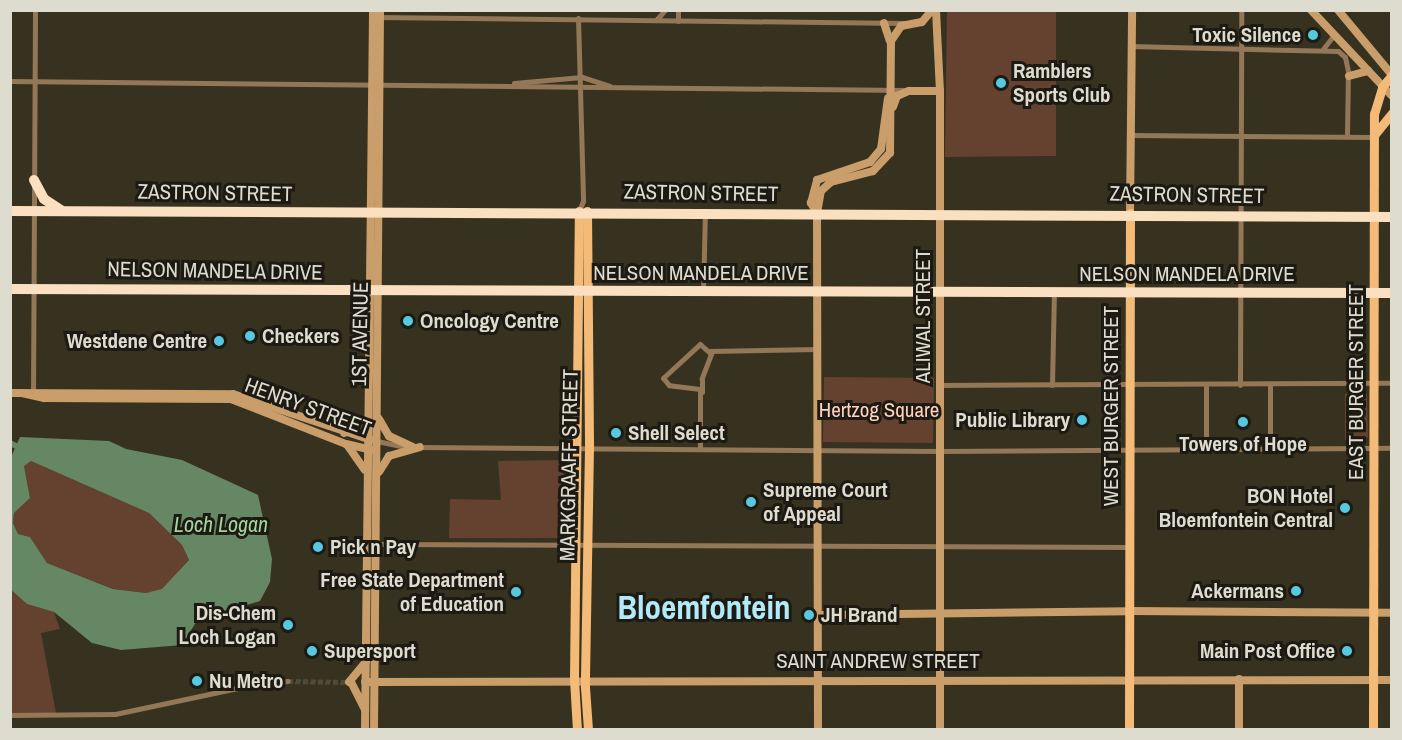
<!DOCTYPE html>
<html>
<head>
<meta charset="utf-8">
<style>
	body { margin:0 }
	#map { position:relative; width:1402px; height:740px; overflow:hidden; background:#37321f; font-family:"Archivo Narrow",sans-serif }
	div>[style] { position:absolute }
	.green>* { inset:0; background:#65412f }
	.water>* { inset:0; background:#668763 }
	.canal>* { height:6px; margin:-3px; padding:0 3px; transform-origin:3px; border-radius:3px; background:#668763 }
	.street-tunnel>* { height:5px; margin-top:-2.5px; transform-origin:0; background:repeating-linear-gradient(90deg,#504b39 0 5px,transparent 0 7.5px) }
	.street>* { height:5px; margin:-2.5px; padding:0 2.5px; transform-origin:2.5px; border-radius:2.5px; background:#937757 }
	.secondary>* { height:8px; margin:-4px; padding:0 4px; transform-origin:4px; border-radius:4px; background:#c99e6a }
	.primary>* { height:9px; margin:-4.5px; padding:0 4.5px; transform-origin:4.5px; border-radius:4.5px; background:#f3bb77 }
	.highway>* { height:10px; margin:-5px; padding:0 5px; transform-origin:5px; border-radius:5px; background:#fadfc1 }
	.dots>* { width:16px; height:16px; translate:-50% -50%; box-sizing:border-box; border:3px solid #1c1a12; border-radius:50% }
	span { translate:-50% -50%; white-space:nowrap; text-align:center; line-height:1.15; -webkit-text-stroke:6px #1c1a12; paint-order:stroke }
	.poi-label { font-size:21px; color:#dedbcf; font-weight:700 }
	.right { translate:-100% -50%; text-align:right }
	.left { translate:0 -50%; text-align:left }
	.street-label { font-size:21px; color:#dedbcf }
	.park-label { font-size:21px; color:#ffd2bd }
	.water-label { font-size:22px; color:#a1d59c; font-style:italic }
	.town-label { font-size:33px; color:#b2eaf7; font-weight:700 }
	.frame { position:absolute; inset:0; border:12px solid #dedbcf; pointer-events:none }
</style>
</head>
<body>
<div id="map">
	<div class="green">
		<div style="clip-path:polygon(947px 11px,1056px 11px,1056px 156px,945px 157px)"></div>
		<div style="clip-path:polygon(824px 377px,934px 378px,933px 443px,823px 442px)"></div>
		<div style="clip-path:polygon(1345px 394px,1367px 394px,1368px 437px,1364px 440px,1345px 440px)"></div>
		<div style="clip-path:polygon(565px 460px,564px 538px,449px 538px,450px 499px,501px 500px,498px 461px)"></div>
		<div style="clip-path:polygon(31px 461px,149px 513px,182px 545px,189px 560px,162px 590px,146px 593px,114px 589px,47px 563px,30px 537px,18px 534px,13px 523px,14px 513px,30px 498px,24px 466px)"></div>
		<div style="clip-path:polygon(10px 589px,27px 604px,54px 612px,60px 629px,41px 633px,56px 713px,11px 713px)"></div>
	</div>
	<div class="water">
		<div style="clip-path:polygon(evenodd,20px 437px,109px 441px,126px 449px,182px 460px,258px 495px,272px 559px,270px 582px,260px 601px,198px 619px,182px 645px,121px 650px,92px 643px,54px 612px,27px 604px,10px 589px,11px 457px,20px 437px,31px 461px,149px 513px,182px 545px,189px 560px,162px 589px,146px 593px,113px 589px,47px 563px,30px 537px,18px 534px,13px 523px,14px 513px,30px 498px,24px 466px,31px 461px)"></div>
	</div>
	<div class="canal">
		<div style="left:10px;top:443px;width:7px;rotate:27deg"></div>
	</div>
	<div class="street-tunnel">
		<div style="left:288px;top:681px;width:60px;rotate:1deg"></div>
	</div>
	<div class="street">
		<div style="left:678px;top:10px;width:11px;rotate:90deg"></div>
		<div style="left:377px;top:17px;width:528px;rotate:0.65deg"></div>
		<div style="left:578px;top:18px;width:183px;rotate:88.4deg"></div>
		<div style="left:583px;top:201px;width:11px;rotate:112deg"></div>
		<div style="left:656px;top:20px;width:13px;rotate:-48deg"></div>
		<div style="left:1130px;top:46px;width:208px;rotate:1.4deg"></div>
		<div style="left:1338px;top:51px;width:9px;rotate:41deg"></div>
		<div style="left:1345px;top:57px;width:14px;rotate:78deg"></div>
		<div style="left:1348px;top:71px;width:65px;rotate:90.9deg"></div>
		<div style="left:1323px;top:49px;width:18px;rotate:-52deg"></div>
		<div style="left:10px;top:81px;width:895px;rotate:0.58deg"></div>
		<div style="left:514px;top:83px;width:68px;rotate:-5deg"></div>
		<div style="left:582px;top:77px;width:29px;rotate:18deg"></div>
		<div style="left:1131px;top:135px;width:243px;rotate:0.5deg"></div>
		<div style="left:703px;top:292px;width:80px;rotate:-88.6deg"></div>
		<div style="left:710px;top:351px;width:108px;rotate:-1.1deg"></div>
		<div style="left:941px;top:385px;width:451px;rotate:-0.3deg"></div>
		<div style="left:1052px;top:385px;width:92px;rotate:-88.8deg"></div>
		<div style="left:1240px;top:385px;width:375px;rotate:-89.8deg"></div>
		<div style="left:33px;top:396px;width:386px;rotate:-89.7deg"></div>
		<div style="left:1206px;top:439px;width:54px;rotate:-90deg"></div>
		<div style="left:1270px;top:439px;width:54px;rotate:-90deg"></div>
		<div style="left:377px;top:441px;width:30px;rotate:12deg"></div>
		<div style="left:418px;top:447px;width:522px;rotate:0.44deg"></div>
		<div style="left:940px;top:451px;width:452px;rotate:-0.4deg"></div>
		<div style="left:700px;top:449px;width:60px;rotate:-90deg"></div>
		<div style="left:700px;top:389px;width:31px;rotate:-173deg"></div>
		<div style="left:669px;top:385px;width:9px;rotate:-131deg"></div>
		<div style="left:663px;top:378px;width:50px;rotate:-42.6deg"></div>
		<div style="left:700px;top:344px;width:15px;rotate:42deg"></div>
		<div style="left:711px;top:354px;width:26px;rotate:111deg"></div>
		<div style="left:702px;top:378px;width:14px;rotate:90deg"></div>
		<div style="left:376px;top:544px;width:752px;rotate:0.23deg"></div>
		<div style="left:10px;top:715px;width:105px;rotate:-0.5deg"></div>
		<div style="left:115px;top:714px;width:135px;rotate:-12deg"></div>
		<div style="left:247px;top:686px;width:41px;rotate:-7deg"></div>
	</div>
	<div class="secondary">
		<div style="left:936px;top:10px;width:81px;rotate:87.2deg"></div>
		<div style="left:940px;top:91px;width:639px;rotate:90deg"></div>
		<div style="left:1311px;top:10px;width:118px;rotate:46.7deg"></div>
		<div style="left:1338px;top:10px;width:85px;rotate:50.3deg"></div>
		<div style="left:884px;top:23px;width:19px;rotate:72deg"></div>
		<div style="left:1349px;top:76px;width:20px;rotate:-15deg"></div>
		<div style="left:893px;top:107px;width:12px;rotate:-70deg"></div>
		<div style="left:897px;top:96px;width:13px;rotate:-23deg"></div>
		<div style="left:909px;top:91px;width:31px"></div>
		<div style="left:817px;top:213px;width:12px;rotate:-121deg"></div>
		<div style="left:811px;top:203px;width:24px;rotate:-75deg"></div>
		<div style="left:817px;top:180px;width:56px;rotate:-18.8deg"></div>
		<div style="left:870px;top:162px;width:17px;rotate:-50deg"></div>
		<div style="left:881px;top:149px;width:51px;rotate:-82.2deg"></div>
		<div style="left:1130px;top:213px;width:203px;rotate:-89.4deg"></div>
		<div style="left:10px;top:393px;width:223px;rotate:0.3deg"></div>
		<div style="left:233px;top:394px;width:145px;rotate:18.4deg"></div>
		<div style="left:22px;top:393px;width:23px;rotate:13deg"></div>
		<div style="left:44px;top:398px;width:187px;rotate:0.3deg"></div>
		<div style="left:231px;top:399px;width:123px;rotate:21.4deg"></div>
		<div style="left:346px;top:444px;width:26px;rotate:13deg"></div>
		<div style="left:379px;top:419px;width:20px;rotate:60deg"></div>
		<div style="left:389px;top:436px;width:26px;rotate:25deg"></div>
		<div style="left:344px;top:433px;width:16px;rotate:-18deg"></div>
		<div style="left:359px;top:428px;width:13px;rotate:-48deg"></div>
		<div style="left:348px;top:446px;width:29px;rotate:55deg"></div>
		<div style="left:379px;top:472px;width:19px;rotate:-58deg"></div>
		<div style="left:389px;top:456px;width:32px;rotate:-16deg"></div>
		<div style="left:818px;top:615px;width:311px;rotate:-0.7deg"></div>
		<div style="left:1129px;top:611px;width:263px;rotate:0.4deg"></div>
		<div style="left:1239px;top:679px;width:51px;rotate:90deg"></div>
		<div style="left:349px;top:682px;width:26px;rotate:-50deg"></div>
		<div style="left:351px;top:682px;width:31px;rotate:63deg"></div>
		<div style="left:365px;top:682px;width:1027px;rotate:-0.11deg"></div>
		<div style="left:365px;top:730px;width:720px;rotate:-89.36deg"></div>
		<div style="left:374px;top:730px;width:720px;rotate:-89.52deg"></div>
		<div style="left:818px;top:730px;width:517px;rotate:-90.11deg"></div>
		<div style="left:817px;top:213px;width:22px;rotate:-80deg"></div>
		<div style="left:821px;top:191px;width:13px;rotate:-42deg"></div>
		<div style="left:831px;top:182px;width:43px;rotate:-14.7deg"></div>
		<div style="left:873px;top:171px;width:25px;rotate:-47deg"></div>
		<div style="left:890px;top:153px;width:112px;rotate:-89.5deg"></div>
		<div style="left:891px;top:41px;width:18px;rotate:-56deg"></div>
		<div style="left:901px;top:26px;width:21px;rotate:-11deg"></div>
		<div style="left:922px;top:22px;width:16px;rotate:-50deg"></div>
	</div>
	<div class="primary">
		<div style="left:1375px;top:134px;width:27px;rotate:-51deg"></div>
		<div style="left:587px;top:211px;width:237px;rotate:89.5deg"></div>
		<div style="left:589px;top:448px;width:239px;rotate:91deg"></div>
		<div style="left:585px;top:687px;width:43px;rotate:86deg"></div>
		<div style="left:577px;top:730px;width:51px;rotate:-93.4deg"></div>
		<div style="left:574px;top:679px;width:468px;rotate:-89.4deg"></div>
		<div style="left:1129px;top:730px;width:517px;rotate:-89.89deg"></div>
		<div style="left:1373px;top:730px;width:616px;rotate:-89.91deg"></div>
		<div style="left:1374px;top:114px;width:28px;rotate:-73deg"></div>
		<div style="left:1382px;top:87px;width:16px;rotate:-50deg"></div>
	</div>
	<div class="highway">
		<div style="left:34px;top:180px;width:21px;rotate:62deg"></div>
		<div style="left:44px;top:199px;width:20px;rotate:33deg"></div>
		<div style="left:10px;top:211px;width:1382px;rotate:0.25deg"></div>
		<div style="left:10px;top:289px;width:1382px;rotate:0.17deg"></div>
	</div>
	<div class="dots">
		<div style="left:1313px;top:35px;background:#56c9e1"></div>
		<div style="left:1001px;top:83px;background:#56c9e1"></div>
		<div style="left:408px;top:321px;background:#56c9e1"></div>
		<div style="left:250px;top:336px;background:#56c9e1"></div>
		<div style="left:219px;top:341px;background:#56c9e1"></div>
		<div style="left:1082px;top:420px;background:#56c9e1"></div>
		<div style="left:1243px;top:422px;background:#56c9e1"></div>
		<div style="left:616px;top:433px;background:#56c9e1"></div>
		<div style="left:751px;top:502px;background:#56c9e1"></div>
		<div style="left:1345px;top:508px;background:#56c9e1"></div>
		<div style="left:318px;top:547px;background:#56c9e1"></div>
		<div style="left:1296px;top:591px;background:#56c9e1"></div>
		<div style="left:516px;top:592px;background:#56c9e1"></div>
		<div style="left:809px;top:615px;background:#56c9e1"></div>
		<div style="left:288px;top:625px;background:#56c9e1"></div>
		<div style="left:312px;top:651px;background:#56c9e1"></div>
		<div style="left:1347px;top:651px;background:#56c9e1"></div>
		<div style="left:197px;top:681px;background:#56c9e1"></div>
	</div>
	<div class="poi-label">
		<span class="right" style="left:1301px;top:35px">Toxic Silence</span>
		<span class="left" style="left:1013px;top:83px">Ramblers<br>Sports Club</span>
		<span class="left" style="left:420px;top:321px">Oncology Centre</span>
		<span class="left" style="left:262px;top:336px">Checkers</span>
		<span class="right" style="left:207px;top:341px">Westdene Centre</span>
		<span class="right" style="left:1070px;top:420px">Public Library</span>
		<span class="left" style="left:628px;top:433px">Shell Select</span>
		<span style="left:1243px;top:444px">Towers of Hope</span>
		<span class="left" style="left:763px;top:502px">Supreme Court<br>of Appeal</span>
		<span class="right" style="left:1333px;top:508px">BON Hotel<br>Bloemfontein Central</span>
		<span class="left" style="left:330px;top:547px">Pick n Pay</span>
		<span class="right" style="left:504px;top:592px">Free State Department<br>of Education</span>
		<span class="right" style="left:1284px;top:591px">Ackermans</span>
		<span class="right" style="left:276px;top:625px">Dis-Chem<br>Loch Logan</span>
		<span class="left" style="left:821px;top:615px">JH Brand</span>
		<span class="left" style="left:324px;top:651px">Supersport</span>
		<span class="right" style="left:1335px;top:651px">Main Post Office</span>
		<span class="left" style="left:209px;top:681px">Nu Metro</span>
	</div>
	<div class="street-label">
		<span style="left:215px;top:193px;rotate:1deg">ZASTRON STREET</span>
		<span style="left:701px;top:193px;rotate:1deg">ZASTRON STREET</span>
		<span style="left:1187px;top:195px;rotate:1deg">ZASTRON STREET</span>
		<span style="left:215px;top:271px;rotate:1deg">NELSON MANDELA DRIVE</span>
		<span style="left:701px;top:273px">NELSON MANDELA DRIVE</span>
		<span style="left:1187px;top:274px">NELSON MANDELA DRIVE</span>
		<span style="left:923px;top:316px;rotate:-90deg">ALIWAL STREET</span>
		<span style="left:360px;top:334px;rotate:-89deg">1ST AVENUE</span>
		<span style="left:1356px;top:382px;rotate:-90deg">EAST BURGER STREET</span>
		<span style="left:1111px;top:406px;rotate:-90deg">WEST BURGER STREET</span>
		<span style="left:308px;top:407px;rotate:20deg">HENRY STREET</span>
		<span style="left:569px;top:465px;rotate:-89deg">MARKGRAAFF STREET</span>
		<span style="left:878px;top:661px">SAINT ANDREW STREET</span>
	</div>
	<div class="park-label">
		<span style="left:879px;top:410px">Hertzog Square</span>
	</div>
	<div class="water-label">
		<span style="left:221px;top:525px">Loch Logan</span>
	</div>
	<div class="town-label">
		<span style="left:704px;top:608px">Bloemfontein</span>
	</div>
	<div class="frame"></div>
</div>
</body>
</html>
